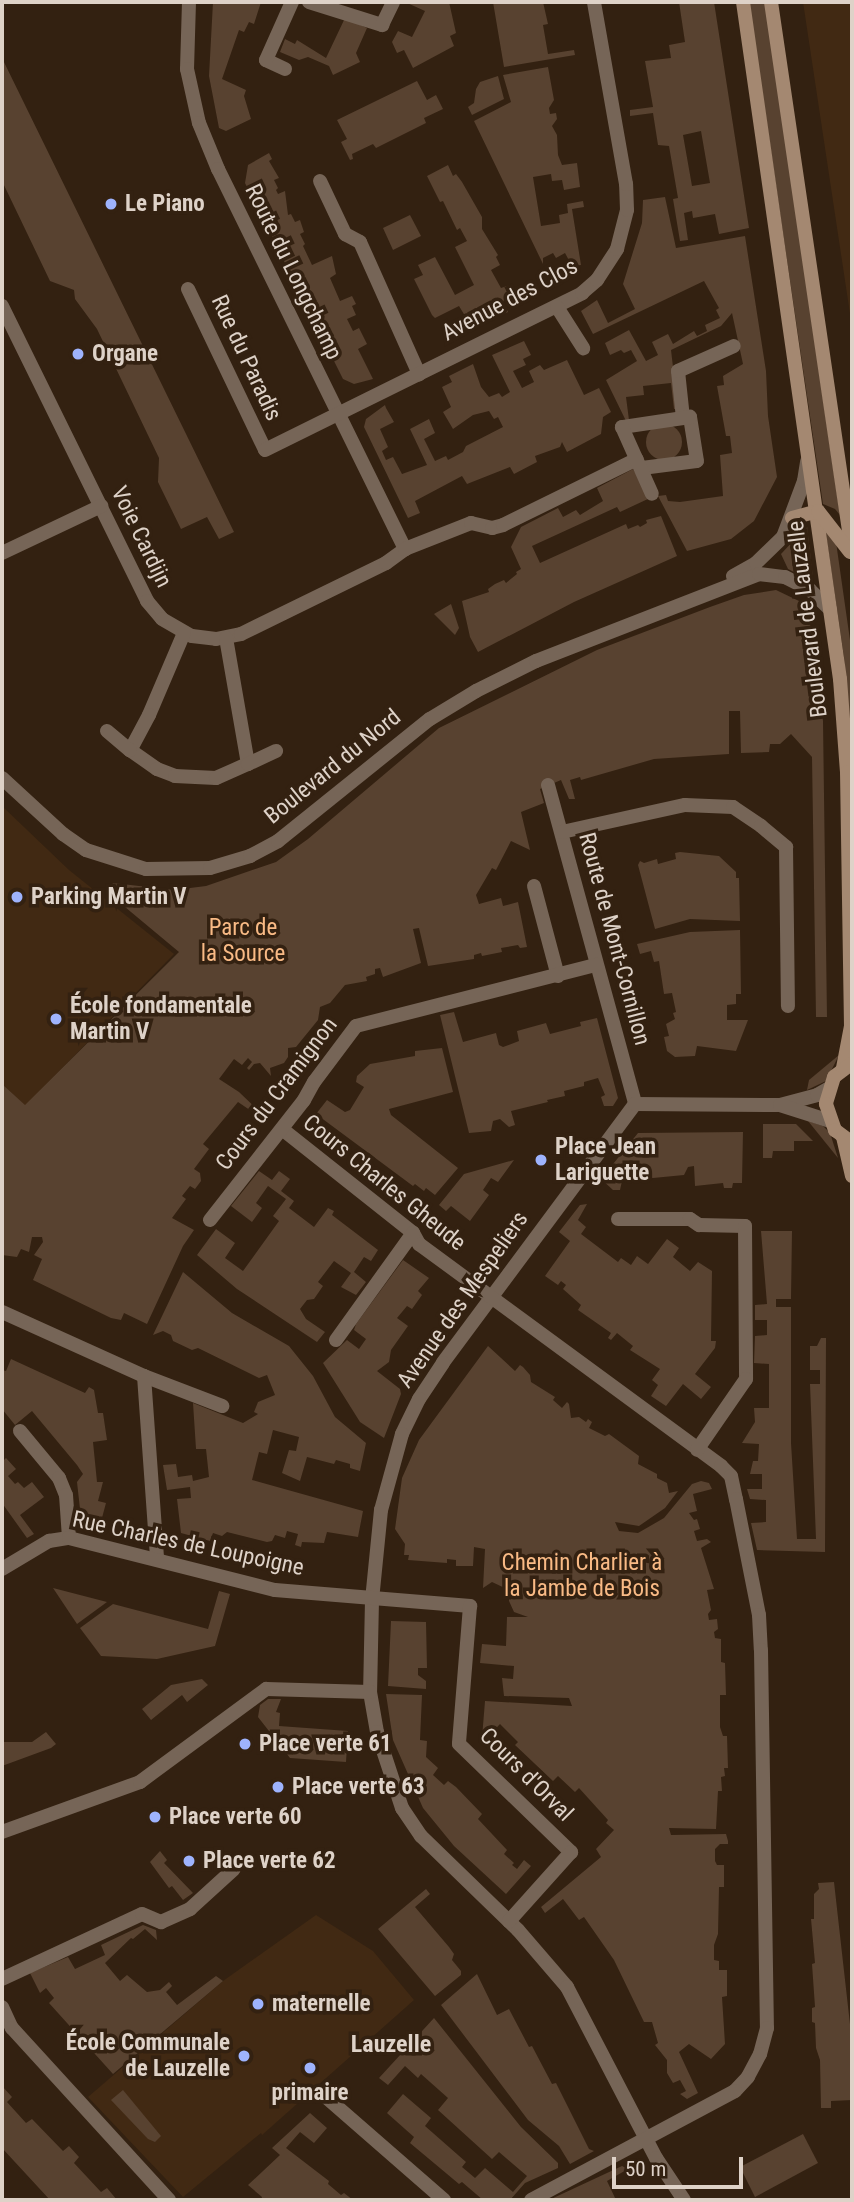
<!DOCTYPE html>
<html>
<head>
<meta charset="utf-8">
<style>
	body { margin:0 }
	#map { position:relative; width:854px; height:2202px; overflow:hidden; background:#332111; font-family:"Roboto Condensed",sans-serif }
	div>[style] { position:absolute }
	.built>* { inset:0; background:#412913 }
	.green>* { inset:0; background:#584230 }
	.round { border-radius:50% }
	.minor>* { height:14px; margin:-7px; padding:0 7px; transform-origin:7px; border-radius:7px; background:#766557 }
	.tertiary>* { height:14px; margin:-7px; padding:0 7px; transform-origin:7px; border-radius:7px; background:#766557 }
	.secondary>* { height:14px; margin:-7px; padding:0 7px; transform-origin:7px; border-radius:7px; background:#a48871 }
	.dots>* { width:19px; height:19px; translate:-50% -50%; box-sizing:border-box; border:4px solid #332111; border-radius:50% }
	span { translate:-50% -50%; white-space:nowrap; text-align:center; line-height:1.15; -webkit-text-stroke:7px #332111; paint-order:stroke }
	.poi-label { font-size:23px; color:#ded2c8; font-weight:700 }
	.left { translate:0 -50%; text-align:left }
	.right { translate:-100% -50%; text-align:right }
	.street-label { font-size:23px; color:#ded2c8 }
	.park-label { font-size:23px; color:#f9ba85 }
	.neighbourhood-label { font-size:24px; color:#ded2c8; font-weight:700 }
	.frame { position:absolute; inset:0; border:4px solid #ded2c8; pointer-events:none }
	.scale { position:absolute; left:612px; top:2157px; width:131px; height:32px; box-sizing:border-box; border:4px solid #ded2c8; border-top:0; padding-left:9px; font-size:21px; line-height:24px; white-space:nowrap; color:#ded2c8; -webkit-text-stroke:5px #332111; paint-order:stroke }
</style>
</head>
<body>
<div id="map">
	<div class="built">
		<div style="clip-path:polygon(803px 2px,852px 2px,852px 327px)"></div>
		<div style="clip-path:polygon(2px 806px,69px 870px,174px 954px,25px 1106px,2px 1084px)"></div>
		<div style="clip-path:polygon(316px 1915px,373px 1951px,414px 2000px,262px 2135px,261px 2133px,183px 2197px,88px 2097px,223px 1981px)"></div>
	</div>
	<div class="green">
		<div style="clip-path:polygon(213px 2px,261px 2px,254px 24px,249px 22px,244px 32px,239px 30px,222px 79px,246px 90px,244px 96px,251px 119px,226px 131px,219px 128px,209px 76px)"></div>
		<div style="clip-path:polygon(405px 2px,449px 2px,456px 33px,450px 36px,454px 46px,413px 68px,404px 50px,397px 53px,392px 42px,398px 31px,412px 37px,425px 11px)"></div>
		<div style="clip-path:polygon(493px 2px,543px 2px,548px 24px,543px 25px,548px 54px,574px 50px,575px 55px,504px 67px)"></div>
		<div style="clip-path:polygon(evenodd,679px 2px,714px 2px,749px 228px,719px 234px,715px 214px,693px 218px,692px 211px,684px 213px,688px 240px,680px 241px,673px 199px,678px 198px,669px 146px,658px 145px,653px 113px,630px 116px,630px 110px,653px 107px,645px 61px,671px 58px,669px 45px,685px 42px,679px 2px,701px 131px,710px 183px,692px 186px,683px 135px,701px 131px)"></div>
		<div style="clip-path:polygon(749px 2px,765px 2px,840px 515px,835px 509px,823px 504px)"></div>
		<div style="clip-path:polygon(345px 18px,367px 28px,356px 53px,360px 62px,333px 75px,329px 66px,308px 57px,299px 60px,280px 52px,285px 39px,295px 44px,297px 40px,326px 58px)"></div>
		<div style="clip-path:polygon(2px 58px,234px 532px,219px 539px,207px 517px,181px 529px,158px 482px,159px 458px,97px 329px,75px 299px,74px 290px,50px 281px,2px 181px)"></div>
		<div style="clip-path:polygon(548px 67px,554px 100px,549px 108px,550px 114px,556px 113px,557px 119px,552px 126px,557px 135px,558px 155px,562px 165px,577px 163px,580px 187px,564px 190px,562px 180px,552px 181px,551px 174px,533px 177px,541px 226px,560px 223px,559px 215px,568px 213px,567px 204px,583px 201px,584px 207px,572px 209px,581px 265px,572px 266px,565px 253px,556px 258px,553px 253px,543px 258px,543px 264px,474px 121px,511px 102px,503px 75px)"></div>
		<div style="clip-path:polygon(498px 76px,504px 99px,472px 115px,468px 107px,474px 103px,476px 89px,480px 82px)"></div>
		<div style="clip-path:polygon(417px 81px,427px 100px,436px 95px,443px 109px,424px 118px,426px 123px,376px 148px,373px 144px,352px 154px,353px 159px,350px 160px,341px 142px,347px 139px,337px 120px)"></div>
		<div style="clip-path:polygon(269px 153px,272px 159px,269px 161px,279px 178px,274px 180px,278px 188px,276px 190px,278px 194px,285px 191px,288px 215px,291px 214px,295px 222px,300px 220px,304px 232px,300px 234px,305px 244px,303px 246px,312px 265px,332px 256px,336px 274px,330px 278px,340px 301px,352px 296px,356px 304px,352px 306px,356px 315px,347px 319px,353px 331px,359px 328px,367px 344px,358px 349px,373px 379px,354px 384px,343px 379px,245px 183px,248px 165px)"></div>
		<div style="clip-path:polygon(448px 165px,453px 176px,456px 174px,462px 182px,482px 217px,482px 229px,498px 255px,496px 257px,500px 265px,491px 270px,501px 288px,510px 285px,514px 294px,503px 301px,508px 312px,473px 329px,459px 306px,435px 318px,432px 315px,414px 279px,423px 275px,418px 265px,435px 257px,455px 295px,474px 285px,455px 247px,467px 241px,460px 228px,457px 230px,443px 201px,440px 202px,427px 176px)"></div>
		<div style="clip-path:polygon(665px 197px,676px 248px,745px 236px,766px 371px,768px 416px,777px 477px,754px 521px,731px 539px,687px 551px,658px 496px,666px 495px,668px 501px,680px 502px,723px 496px,720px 455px,732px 453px,730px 436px,726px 436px,717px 386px,724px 385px,723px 376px,743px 364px,732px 313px,721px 326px,671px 350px,678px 409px,674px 409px,671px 383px,643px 386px,644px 395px,626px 397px,629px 420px,626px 421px,606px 380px,637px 361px,631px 350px,624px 353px,621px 350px,610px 355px,605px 343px,629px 330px,646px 361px,658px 355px,652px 342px,668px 334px,673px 344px,694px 331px,697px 336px,707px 331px,705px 325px,720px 318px,716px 310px,719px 308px,704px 281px,593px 334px,581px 311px,597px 300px,608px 323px,635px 309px,623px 284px,642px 223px,643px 200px)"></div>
		<div style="clip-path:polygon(410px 215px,421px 236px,393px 250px,383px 228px)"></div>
		<div style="clip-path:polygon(524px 341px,531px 355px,523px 359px,526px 365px,513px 371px,522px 388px,534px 382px,529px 371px,540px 365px,544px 370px,567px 360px,584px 395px,599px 388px,611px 412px,603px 417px,601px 434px,567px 452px,562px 442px,560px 447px,535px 456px,537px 462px,514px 474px,510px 467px,467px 484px,462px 476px,415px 501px,420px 513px,408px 518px,364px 427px,366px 419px,385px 405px,386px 408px,394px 422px,380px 429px,388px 447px,382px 451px,386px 460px,393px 457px,402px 474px,427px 465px,410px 429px,429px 419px,435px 433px,424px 439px,435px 461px,446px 456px,448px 460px,463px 452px,466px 446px,503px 427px,498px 417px,494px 419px,489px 411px,473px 415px,453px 429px,443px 412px,451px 407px,442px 387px,452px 382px,449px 376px,473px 364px,481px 387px,489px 397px,499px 393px,502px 397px,510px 392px,492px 355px)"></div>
		<div class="round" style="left:646px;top:424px;width:36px;height:36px"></div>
		<div style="clip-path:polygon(633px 469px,650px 498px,620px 512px,617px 507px,532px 546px,540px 563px,626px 524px,628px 529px,638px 525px,640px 527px,647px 523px,646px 520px,661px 516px,677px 556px,574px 602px,478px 652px,470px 637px,462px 601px,489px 592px,488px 589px,495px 584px,504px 580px,506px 583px,517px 574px,516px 572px,521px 569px,511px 547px,521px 527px,558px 508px,563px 517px,576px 510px,580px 515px,603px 501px,597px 488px)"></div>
		<div style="clip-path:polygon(807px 526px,813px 578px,810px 580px,788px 569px,781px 554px)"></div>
		<div style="clip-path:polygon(825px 527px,835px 535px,852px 654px,852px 765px,844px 657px)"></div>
		<div style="clip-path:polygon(776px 590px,799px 601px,809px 616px,823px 721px,827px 1017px,816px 1017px,812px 757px,791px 734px,780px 744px,770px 744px,769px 752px,741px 753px,740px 711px,729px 711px,729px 754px,654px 759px,581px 780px,580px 777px,570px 780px,575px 799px,569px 799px,561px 780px,540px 789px,544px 803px,521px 812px,530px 850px,511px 841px,496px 870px,492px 868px,476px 895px,479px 904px,501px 898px,503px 906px,518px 902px,527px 947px,520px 948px,518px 945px,501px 948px,502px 952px,482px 956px,481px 953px,474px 955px,474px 959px,428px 966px,419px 928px,413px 929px,421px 963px,383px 977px,380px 968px,375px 969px,375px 974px,366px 977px,367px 981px,345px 985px,330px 1003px,320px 1007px,318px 1020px,296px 1047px,288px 1048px,288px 1057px,284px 1063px,270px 1068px,271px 1076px,260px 1063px,254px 1064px,249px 1070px,247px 1068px,252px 1062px,248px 1058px,242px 1065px,234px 1059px,219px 1079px,239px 1092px,259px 1111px,257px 1115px,238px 1102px,203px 1144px,209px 1149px,194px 1169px,200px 1173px,201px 1181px,195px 1189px,190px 1186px,182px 1196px,186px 1199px,172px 1218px,194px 1230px,183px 1246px,147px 1324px,124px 1313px,121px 1320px,111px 1318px,33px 1280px,42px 1259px,34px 1255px,43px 1242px,42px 1237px,32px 1237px,29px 1252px,21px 1249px,17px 1257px,2px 1255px,2px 1084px,25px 1105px,179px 952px,107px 892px,113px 883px,174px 890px,206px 886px,276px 862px,308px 839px,439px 728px,597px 650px,710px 607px,744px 595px)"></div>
		<div style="clip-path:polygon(451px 604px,459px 628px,455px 635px,434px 614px)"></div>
		<div style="clip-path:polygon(680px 852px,719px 856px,736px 872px,736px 878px,739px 878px,740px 921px,690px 919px,655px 929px,638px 865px,640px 861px,644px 863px,657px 859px,658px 864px,676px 859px,675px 853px)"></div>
		<div style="clip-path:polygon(740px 930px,741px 994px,736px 994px,736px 1004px,727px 1005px,727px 1020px,748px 1020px,736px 1051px,697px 1046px,695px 1056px,675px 1057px,667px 1051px,664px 1037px,669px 1036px,666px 1024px,675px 1019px,673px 1013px,676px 1012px,672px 993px,664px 994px,659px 961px,654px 962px,651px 951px,640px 954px,637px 944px,690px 932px)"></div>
		<div style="clip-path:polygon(454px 1012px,463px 1042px,496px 1033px,499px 1045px,503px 1047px,519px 1041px,517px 1031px,546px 1023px,550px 1034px,581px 1026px,580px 1022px,597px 1018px,618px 1098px,613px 1106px,604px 1106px,601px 1097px,605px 1095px,598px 1078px,584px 1082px,584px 1086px,564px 1091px,565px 1096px,547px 1100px,548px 1102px,511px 1111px,515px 1125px,509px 1127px,500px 1119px,493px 1121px,491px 1131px,469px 1133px,440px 1015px)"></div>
		<div style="clip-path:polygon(442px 1048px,453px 1092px,389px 1109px,391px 1115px,458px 1168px,435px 1195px,426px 1188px,424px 1191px,415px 1184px,413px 1186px,316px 1114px,327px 1100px,345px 1112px,350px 1110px,364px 1087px,356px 1082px,357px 1076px,370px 1064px,415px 1056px,415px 1051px)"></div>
		<div style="clip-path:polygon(839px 1055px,826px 1081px,807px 1090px,809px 1080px)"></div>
		<div style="clip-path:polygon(808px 1121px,823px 1126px,830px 1133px,838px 1158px)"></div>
		<div style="clip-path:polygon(763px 1124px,796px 1124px,813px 1141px,794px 1141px,794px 1151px,773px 1151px,772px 1158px,763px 1158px)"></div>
		<div style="clip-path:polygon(743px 1132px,742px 1183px,733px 1183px,732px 1188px,724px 1188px,723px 1183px,695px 1186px,694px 1166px,688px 1167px,684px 1175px,622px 1181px,620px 1190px,613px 1190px,601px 1179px,638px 1133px)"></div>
		<div style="clip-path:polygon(514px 1160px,498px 1182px,491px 1178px,483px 1190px,489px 1195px,470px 1221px,451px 1206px,446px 1211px,439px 1205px,464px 1174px)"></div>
		<div style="clip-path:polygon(259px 1171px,272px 1180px,279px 1171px,290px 1179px,281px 1191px,294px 1201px,289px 1208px,314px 1227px,328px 1208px,334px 1211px,332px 1215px,378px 1250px,371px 1261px,364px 1257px,354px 1272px,366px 1282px,356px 1295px,341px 1287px,351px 1273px,334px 1261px,318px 1282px,323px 1286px,314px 1299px,307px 1300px,300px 1309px,306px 1319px,325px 1332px,317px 1342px,237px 1289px,197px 1255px,216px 1229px,235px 1243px,225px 1258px,243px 1271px,279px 1221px,273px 1216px,286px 1199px,268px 1186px,256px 1203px,262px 1208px,252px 1222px,231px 1206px)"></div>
		<div style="clip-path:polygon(587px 1204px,578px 1220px,586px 1227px,581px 1234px,618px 1262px,621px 1258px,631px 1265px,637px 1256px,648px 1264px,667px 1239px,679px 1248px,673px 1257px,690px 1271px,698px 1262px,712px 1271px,711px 1341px,716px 1341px,715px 1348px,695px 1374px,711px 1387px,701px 1399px,683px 1384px,666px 1406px,651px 1396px,658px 1385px,652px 1380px,660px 1369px,630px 1350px,633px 1346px,617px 1333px,611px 1340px,608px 1338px,611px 1333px,578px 1310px,581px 1305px,563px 1289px,566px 1285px,561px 1281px,558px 1285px,545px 1276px,570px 1241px,559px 1232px,580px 1205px)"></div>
		<div style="clip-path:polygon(761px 1231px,792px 1231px,791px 1299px,776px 1299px,776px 1307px,791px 1307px,791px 1443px,797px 1539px,816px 1539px,810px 1384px,820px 1384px,820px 1370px,810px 1370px,810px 1346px,817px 1346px,821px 1338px,826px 1338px,825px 1552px,757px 1550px,751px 1523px,766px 1522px,766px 1500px,750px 1499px,747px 1489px,762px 1489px,762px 1474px,750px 1474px,753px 1461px,758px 1461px,759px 1444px,742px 1443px,755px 1422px,754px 1408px,769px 1408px,769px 1364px,754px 1363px,755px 1336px,767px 1335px,767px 1320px,755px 1320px,755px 1305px,767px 1304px)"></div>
		<div style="clip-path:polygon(403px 1260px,429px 1278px,418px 1291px,422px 1295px,412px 1309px,407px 1306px,397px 1318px,408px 1326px,391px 1350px,389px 1362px,377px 1371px,400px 1389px,401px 1394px,384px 1438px,360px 1422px,323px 1363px,347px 1340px,359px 1349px,366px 1339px,354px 1330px,356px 1324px)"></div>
		<div style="clip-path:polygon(183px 1272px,232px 1313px,289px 1346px,313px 1376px,335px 1417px,366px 1443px,360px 1471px,350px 1468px,350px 1464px,336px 1460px,334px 1464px,307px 1457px,300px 1481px,282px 1473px,289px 1450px,296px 1451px,299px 1437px,273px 1430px,267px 1454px,259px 1452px,252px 1480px,363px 1511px,358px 1537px,327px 1532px,324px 1543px,302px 1542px,301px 1547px,295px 1545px,298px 1534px,287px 1531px,285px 1538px,275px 1535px,272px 1541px,267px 1542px,227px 1532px,222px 1536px,213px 1533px,210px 1541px,181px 1533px,177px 1499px,191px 1498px,190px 1487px,167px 1490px,163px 1465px,176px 1464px,178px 1477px,192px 1475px,193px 1481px,209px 1477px,206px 1449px,196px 1449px,193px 1403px,243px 1423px,258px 1414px,254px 1412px,258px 1402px,275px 1395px,267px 1375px,259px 1378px,198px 1348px,192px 1350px,173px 1341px,171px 1335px,163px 1331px,153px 1335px)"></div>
		<div style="clip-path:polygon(488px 1346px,515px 1371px,520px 1365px,523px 1367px,530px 1375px,531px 1382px,555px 1397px,553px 1400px,562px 1408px,567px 1402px,569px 1404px,571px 1418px,579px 1417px,586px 1422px,588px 1419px,592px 1422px,589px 1428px,605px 1436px,609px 1434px,639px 1456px,638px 1464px,657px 1474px,657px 1478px,667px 1483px,669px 1493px,678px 1491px,665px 1508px,639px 1526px,615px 1522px,619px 1531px,638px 1533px,664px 1518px,692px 1484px,701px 1481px,709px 1483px,712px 1489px,693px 1494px,697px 1511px,689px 1513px,694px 1520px,697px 1519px,700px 1529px,694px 1531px,697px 1541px,707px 1539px,711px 1542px,701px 1548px,714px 1589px,707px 1590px,711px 1610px,708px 1614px,709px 1620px,717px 1619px,718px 1629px,714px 1632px,715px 1638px,721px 1639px,721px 1662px,725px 1663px,726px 1695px,720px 1695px,720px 1727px,723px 1736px,727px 1736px,728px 1768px,724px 1768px,725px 1776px,721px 1777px,722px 1791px,718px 1791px,716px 1829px,669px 1828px,671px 1835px,726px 1834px,728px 1841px,728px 1844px,720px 1844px,715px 1849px,715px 1861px,717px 1865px,724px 1865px,724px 1887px,719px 1887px,718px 1934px,714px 1945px,714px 1960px,719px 1961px,719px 1970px,727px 1970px,727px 1996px,722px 1997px,725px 2044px,711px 2059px,689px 2044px,679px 2052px,698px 2093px,687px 2099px,680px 2094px,686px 2091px,680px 2080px,673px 2083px,667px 2073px,667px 2060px,655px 2045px,658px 2043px,652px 2022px,644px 2022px,614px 1960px,584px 1917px,579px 1920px,563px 1899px,545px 1913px,541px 1907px,601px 1857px,596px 1849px,614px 1830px,606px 1823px,608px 1820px,579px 1788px,575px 1792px,558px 1776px,553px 1781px,515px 1745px,518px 1742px,500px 1724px,485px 1740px,482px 1738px,485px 1701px,572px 1706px,569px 1698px,504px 1696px,502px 1678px,513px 1679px,514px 1666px,480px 1663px,482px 1644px,506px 1646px,507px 1617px,528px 1617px,514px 1612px,509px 1601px,509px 1590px,492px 1582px,483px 1588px,485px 1549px,474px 1547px,473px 1566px,456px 1566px,456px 1560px,447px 1559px,447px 1563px,408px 1560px,409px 1555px,404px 1555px,405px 1544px,395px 1529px,402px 1478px,419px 1440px)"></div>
		<div style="clip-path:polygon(11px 1359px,85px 1393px,89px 1387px,94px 1390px,98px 1413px,103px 1413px,107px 1440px,93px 1442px,97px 1482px,103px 1482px,98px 1501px,106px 1503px,99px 1529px,84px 1526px,81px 1518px,77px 1482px,83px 1474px,77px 1465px,32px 1411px,15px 1425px,2px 1409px,2px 1370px,6px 1371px)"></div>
		<div style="clip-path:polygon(6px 1458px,16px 1469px,8px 1476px,15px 1484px,18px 1482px,24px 1488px,32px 1482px,44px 1497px,20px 1515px,34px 1534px,27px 1538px,2px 1503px,2px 1462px)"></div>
		<div style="clip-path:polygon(53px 1588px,107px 1602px,77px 1624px)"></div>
		<div style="clip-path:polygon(219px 1591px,230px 1594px,215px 1646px,157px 1659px,101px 1656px,80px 1628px,113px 1604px,208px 1629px)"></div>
		<div style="clip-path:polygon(391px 1621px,426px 1622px,427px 1668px,418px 1668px,418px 1675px,426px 1681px,426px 1689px,388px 1686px)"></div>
		<div style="clip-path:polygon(202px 1679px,208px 1685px,187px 1702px,182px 1695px,151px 1720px,142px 1709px,171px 1685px)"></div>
		<div style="clip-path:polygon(386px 1694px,422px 1695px,420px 1740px,427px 1741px,426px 1757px,438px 1768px,433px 1775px,444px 1785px,448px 1781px,456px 1787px,482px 1814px,478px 1819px,507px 1850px,504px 1854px,514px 1863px,512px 1865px,517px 1869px,524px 1860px,531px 1866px,506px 1894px,454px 1846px,423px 1808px,393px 1740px)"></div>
		<div style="clip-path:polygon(268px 1699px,281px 1699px,276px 1712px,280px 1713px,279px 1726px,348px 1731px,346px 1762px,290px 1758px,258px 1717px,260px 1705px)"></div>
		<div style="clip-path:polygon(46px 1732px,56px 1744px,51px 1748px,2px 1766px,2px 1742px,32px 1742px)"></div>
		<div style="clip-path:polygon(160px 1851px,167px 1860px,164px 1863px,193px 1893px,183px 1900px,172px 1886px,169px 1888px,150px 1862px)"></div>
		<div style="clip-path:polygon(834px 1882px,852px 2042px,852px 2100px,831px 2101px,831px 2108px,821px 2108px,820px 2060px,816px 2048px,815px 2023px,812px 2022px,812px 2008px,815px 2007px,812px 1964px,815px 1963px,811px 1919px,814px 1919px,814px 1894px,819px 1889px,818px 1883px)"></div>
		<div style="clip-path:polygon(426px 1889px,430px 1894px,415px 1907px,449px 1947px,454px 1954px,452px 1960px,461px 1971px,461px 1975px,435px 1996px,378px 1929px)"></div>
		<div style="clip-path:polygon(143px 1925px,156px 1930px,157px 1940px,145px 1929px,133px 1939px,131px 1938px,105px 1963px,120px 1981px,127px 1975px,147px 1992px,160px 1990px,169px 1982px,172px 1986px,166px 1992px,177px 2005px,216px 1976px,223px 1981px,113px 2074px,49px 2003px,54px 1998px,46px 1988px,40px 1993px,30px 1973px,68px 1957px,75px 1969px,105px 1955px,101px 1945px)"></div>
		<div style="clip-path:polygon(477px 1974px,497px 2015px,509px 2009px,529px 2047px,532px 2046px,552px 2084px,556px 2083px,589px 2149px,594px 2151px,570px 2164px,559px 2146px,528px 2120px,441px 2005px)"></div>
		<div style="clip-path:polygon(434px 2018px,521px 2127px,558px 2163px,558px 2168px,525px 2183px,510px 2200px,483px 2200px,462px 2182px,459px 2184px,410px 2143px,414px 2137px,387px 2113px,403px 2094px,431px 2118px,425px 2126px,466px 2162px,462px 2167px,475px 2178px,485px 2168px,513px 2192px,527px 2176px,499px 2152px,492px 2159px,438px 2110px,448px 2098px,421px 2074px,418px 2078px,405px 2066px,388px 2085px,379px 2078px)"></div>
		<div style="clip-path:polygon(2px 2086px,12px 2097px,7px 2102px,26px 2123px,32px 2119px,63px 2151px,69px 2146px,79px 2157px,74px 2163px,101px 2192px,107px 2188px,117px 2200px,50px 2200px,2px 2148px)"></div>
		<div style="clip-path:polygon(123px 2090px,161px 2136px,155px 2142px,148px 2139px,111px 2100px)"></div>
		<div style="clip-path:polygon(310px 2113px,327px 2128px,314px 2143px,300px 2132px,286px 2148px,329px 2181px,328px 2184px,341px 2195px,344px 2193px,353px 2200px,261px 2200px,262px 2197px,248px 2185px,280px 2155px,272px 2148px)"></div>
		<div style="clip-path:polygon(803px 2134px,818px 2163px,755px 2197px,740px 2167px)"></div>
		<div style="clip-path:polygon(622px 2166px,628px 2169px,607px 2181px,616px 2200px,549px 2200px)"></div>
	</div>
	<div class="minor">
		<div style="left:189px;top:2px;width:67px;rotate:91.7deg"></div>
		<div style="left:187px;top:69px;width:55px;rotate:77.5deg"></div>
		<div style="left:199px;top:123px;width:50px;rotate:67.6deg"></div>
		<div style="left:218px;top:169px;width:424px;rotate:63.8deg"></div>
		<div style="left:309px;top:2px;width:77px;rotate:17.5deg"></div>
		<div style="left:382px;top:25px;width:25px;rotate:-64deg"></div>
		<div style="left:285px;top:69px;width:21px;rotate:-155deg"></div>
		<div style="left:266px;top:60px;width:64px;rotate:-65.9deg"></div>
		<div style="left:320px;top:181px;width:59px;rotate:64.7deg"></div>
		<div style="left:345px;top:234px;width:17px;rotate:28deg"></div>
		<div style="left:360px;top:242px;width:145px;rotate:65.9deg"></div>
		<div style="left:188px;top:289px;width:178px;rotate:64.4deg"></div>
		<div style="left:265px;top:450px;width:354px;rotate:-26.3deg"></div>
		<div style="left:582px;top:293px;width:20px;rotate:-41deg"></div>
		<div style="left:597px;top:280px;width:37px;rotate:-57deg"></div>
		<div style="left:617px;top:249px;width:40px;rotate:-75.6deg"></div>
		<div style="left:627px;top:210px;width:26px;rotate:-92deg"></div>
		<div style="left:626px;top:184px;width:185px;rotate:-100deg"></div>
		<div style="left:2px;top:306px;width:329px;rotate:63.8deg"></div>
		<div style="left:147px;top:601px;width:23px;rotate:50deg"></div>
		<div style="left:162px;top:619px;width:34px;rotate:30deg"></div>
		<div style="left:192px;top:636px;width:24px;rotate:7deg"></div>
		<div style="left:216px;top:639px;width:25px;rotate:-11deg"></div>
		<div style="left:241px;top:634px;width:161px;rotate:-26.1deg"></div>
		<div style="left:386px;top:563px;width:24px;rotate:-36deg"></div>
		<div style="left:405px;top:549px;width:71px;rotate:-21.5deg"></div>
		<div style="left:471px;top:523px;width:22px;rotate:13deg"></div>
		<div style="left:492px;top:528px;width:11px;rotate:-15deg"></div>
		<div style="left:503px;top:525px;width:149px;rotate:-26.2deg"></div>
		<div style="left:557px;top:307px;width:49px;rotate:57.6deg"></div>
		<div style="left:683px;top:418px;width:47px;rotate:-96.1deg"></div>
		<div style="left:678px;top:371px;width:61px;rotate:-24.1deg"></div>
		<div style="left:642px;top:468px;width:55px;rotate:-7.3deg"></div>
		<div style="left:697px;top:461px;width:45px;rotate:-99deg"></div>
		<div style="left:690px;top:417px;width:69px;rotate:171.6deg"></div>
		<div style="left:622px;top:427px;width:73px;rotate:65.9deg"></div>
		<div style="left:2px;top:553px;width:110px;rotate:-25.4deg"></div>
		<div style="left:184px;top:633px;width:89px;rotate:113.1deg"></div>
		<div style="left:149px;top:715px;width:40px;rotate:118deg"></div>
		<div style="left:130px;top:750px;width:33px;rotate:35deg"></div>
		<div style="left:157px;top:769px;width:19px;rotate:21deg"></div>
		<div style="left:175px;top:776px;width:41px;rotate:2.8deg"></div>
		<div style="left:216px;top:778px;width:35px;rotate:-24deg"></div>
		<div style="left:248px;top:764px;width:128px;rotate:-99.9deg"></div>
		<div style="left:107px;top:731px;width:30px;rotate:40deg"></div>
		<div style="left:248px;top:764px;width:31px;rotate:-25deg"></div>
		<div style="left:548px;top:785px;width:331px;rotate:74.7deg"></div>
		<div style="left:562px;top:832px;width:126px;rotate:-12.4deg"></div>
		<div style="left:685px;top:805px;width:48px;rotate:2.4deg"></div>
		<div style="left:733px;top:807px;width:34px;rotate:34deg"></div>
		<div style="left:761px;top:826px;width:33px;rotate:40deg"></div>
		<div style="left:786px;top:847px;width:159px;rotate:89.3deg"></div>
		<div style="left:534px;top:886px;width:93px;rotate:75.1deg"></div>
		<div style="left:635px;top:1104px;width:322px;rotate:126.6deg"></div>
		<div style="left:443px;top:1363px;width:43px;rotate:123.7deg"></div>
		<div style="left:419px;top:1399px;width:39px;rotate:116deg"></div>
		<div style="left:402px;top:1434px;width:79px;rotate:105.4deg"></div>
		<div style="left:381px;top:1510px;width:90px;rotate:95.7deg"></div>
		<div style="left:372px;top:1600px;width:92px;rotate:91.2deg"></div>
		<div style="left:370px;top:1692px;width:41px;rotate:80.1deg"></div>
		<div style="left:377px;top:1732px;width:80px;rotate:71.8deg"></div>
		<div style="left:402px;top:1808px;width:34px;rotate:56deg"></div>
		<div style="left:421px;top:1836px;width:135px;rotate:44.1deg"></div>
		<div style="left:518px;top:1930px;width:75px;rotate:49.3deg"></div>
		<div style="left:567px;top:1987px;width:193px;rotate:62.5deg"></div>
		<div style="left:656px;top:2158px;width:50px;rotate:56.3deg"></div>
		<div style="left:635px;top:1104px;width:145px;rotate:0.4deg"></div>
		<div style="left:780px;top:1105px;width:38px;rotate:-15deg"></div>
		<div style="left:817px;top:1095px;width:14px;rotate:-30deg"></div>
		<div style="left:780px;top:1105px;width:52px;rotate:17.7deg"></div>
		<div style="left:282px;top:1129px;width:167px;rotate:38.4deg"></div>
		<div style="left:413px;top:1233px;width:13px;rotate:61deg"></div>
		<div style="left:419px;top:1244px;width:375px;rotate:36.3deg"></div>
		<div style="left:721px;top:1466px;width:14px;rotate:45deg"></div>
		<div style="left:731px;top:1476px;width:24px;rotate:78deg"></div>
		<div style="left:736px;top:1499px;width:118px;rotate:78.8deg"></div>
		<div style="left:759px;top:1615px;width:35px;rotate:87deg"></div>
		<div style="left:761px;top:1650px;width:378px;rotate:89.1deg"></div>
		<div style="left:767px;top:2028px;width:27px;rotate:105deg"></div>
		<div style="left:760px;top:2054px;width:26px;rotate:118deg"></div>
		<div style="left:748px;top:2077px;width:19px;rotate:133deg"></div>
		<div style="left:735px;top:2091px;width:231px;rotate:151.9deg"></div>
		<div style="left:618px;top:1219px;width:72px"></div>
		<div style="left:690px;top:1219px;width:11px;rotate:34deg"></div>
		<div style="left:699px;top:1225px;width:46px;rotate:1.2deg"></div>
		<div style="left:745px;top:1226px;width:153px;rotate:89.6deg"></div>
		<div style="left:746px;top:1379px;width:86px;rotate:124.6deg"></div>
		<div style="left:210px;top:1220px;width:152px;rotate:-51.9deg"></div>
		<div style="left:304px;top:1100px;width:21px;rotate:-61deg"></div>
		<div style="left:314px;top:1082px;width:70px;rotate:-53.1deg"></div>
		<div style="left:356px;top:1026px;width:248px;rotate:-14.3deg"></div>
		<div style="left:2px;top:1312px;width:156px;rotate:24.3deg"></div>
		<div style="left:144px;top:1376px;width:84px;rotate:21deg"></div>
		<div style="left:336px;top:1340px;width:132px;rotate:-54.3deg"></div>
		<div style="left:144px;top:1376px;width:183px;rotate:85.9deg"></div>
		<div style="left:20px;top:1431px;width:61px;rotate:50.3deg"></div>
		<div style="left:59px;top:1478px;width:18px;rotate:68deg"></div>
		<div style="left:66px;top:1495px;width:43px;rotate:86deg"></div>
		<div style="left:2px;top:1569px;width:55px;rotate:-30.8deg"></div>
		<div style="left:49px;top:1541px;width:20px;rotate:-9deg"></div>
		<div style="left:69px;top:1538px;width:212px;rotate:14.2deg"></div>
		<div style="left:275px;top:1590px;width:196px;rotate:4.7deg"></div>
		<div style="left:470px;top:1606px;width:138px;rotate:94.6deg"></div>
		<div style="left:459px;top:1744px;width:156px;rotate:44deg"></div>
		<div style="left:571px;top:1852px;width:93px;rotate:131.9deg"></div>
		<div style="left:2px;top:1832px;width:147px;rotate:-19.9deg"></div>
		<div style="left:140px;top:1782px;width:157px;rotate:-36.4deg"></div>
		<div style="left:266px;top:1689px;width:104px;rotate:1.7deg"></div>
		<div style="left:2px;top:1979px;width:154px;rotate:-24.9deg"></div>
		<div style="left:142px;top:1914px;width:21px;rotate:23deg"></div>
		<div style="left:161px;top:1922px;width:32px;rotate:-24deg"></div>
		<div style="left:190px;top:1909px;width:59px;rotate:-42.3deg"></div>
		<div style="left:2px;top:2007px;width:23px;rotate:65deg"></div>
		<div style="left:12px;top:2028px;width:233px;rotate:47.6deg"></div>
		<div style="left:319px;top:2091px;width:166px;rotate:41.1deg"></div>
	</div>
	<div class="tertiary">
		<div style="left:733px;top:576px;width:26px;rotate:-29deg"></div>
		<div style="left:756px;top:563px;width:37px;rotate:-44deg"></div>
		<div style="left:783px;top:537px;width:60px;rotate:-69.4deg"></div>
		<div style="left:804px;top:481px;width:20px;rotate:-81deg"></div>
		<div style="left:2px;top:778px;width:83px;rotate:42.6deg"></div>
		<div style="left:63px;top:834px;width:28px;rotate:35deg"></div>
		<div style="left:86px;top:850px;width:63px;rotate:17.6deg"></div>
		<div style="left:146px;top:869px;width:64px;rotate:-0.9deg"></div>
		<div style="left:210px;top:868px;width:42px;rotate:-16.7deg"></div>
		<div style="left:250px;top:856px;width:32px;rotate:-28deg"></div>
		<div style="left:278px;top:841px;width:195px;rotate:-38.8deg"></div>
		<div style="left:430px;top:719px;width:54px;rotate:-31.3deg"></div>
		<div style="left:476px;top:691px;width:67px;rotate:-26.6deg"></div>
		<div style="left:536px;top:661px;width:239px;rotate:-21.3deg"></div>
		<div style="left:759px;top:574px;width:26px;rotate:7deg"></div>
		<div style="left:785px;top:577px;width:28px;rotate:27deg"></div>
		<div style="left:810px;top:590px;width:28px;rotate:44deg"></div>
	</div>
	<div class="secondary">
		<div style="left:743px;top:2px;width:684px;rotate:81.85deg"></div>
		<div style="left:840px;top:679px;width:93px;rotate:85.7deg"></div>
		<div style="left:847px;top:772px;width:254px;rotate:89.1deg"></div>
		<div style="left:851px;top:1026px;width:43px;rotate:100.8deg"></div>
		<div style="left:771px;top:2px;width:555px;rotate:81.61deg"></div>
		<div style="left:792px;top:518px;width:27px;rotate:-15deg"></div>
		<div style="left:818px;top:511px;width:52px;rotate:52deg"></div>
		<div style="left:851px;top:1064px;width:21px;rotate:143deg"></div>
		<div style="left:834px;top:1077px;width:28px;rotate:107deg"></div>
		<div style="left:826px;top:1104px;width:28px;rotate:71deg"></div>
		<div style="left:835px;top:1130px;width:21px;rotate:37deg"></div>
		<div style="left:843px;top:1137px;width:40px;rotate:77deg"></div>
	</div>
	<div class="dots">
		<div style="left:111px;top:204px;background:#9eb3fd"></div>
		<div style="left:78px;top:354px;background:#9eb3fd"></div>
		<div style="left:17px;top:897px;background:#9eb3fd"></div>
		<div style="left:56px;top:1019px;background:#9eb3fd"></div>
		<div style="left:541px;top:1160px;background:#9eb3fd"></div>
		<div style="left:245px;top:1744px;background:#9eb3fd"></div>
		<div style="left:278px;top:1787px;background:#9eb3fd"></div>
		<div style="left:155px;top:1817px;background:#9eb3fd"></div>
		<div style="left:189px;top:1861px;background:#9eb3fd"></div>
		<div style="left:258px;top:2004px;background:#9eb3fd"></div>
		<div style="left:244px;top:2056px;background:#9eb3fd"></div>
		<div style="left:310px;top:2068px;background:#9eb3fd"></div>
	</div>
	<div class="poi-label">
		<span class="left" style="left:125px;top:204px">Le Piano</span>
		<span class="left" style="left:92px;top:354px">Organe</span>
		<span class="left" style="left:31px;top:897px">Parking Martin V</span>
		<span class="left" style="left:70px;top:1019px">École fondamentale<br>Martin V</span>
		<span class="left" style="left:555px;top:1160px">Place Jean<br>Lariguette</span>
		<span class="left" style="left:259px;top:1744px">Place verte 61</span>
		<span class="left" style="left:292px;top:1787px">Place verte 63</span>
		<span class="left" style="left:169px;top:1817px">Place verte 60</span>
		<span class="left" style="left:203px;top:1861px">Place verte 62</span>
		<span class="left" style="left:272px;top:2004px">maternelle</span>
		<span class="right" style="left:230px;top:2056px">École Communale<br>de Lauzelle</span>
		<span style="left:310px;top:2093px">primaire</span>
	</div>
	<div class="street-label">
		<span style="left:293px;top:272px;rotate:64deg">Route du Longchamp</span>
		<span style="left:510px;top:300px;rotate:-28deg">Avenue des Clos</span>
		<span style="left:246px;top:358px;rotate:65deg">Rue du Paradis</span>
		<span style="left:141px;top:537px;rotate:64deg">Voie Cardijn</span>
		<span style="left:808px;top:619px;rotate:-97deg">Boulevard de Lauzelle</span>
		<span style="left:333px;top:767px;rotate:-39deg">Boulevard du Nord</span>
		<span style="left:614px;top:939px;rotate:75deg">Route de Mont-Cornillon</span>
		<span style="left:277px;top:1094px;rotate:-53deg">Cours du Cramignon</span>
		<span style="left:384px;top:1183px;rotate:39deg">Cours Charles Gheude</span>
		<span style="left:463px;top:1300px;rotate:-55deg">Avenue des Mespeliers</span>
		<span style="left:188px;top:1544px;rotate:12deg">Rue Charles de Loupoigne</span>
		<span style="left:526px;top:1775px;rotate:45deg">Cours d'Orval</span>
	</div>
	<div class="park-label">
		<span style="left:243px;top:941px">Parc de<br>la Source</span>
		<span style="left:582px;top:1576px">Chemin Charlier à<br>la Jambe de Bois</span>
	</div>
	<div class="neighbourhood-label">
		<span style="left:391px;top:2045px">Lauzelle</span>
	</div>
	<div class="frame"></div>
	<div class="scale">50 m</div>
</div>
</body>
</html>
